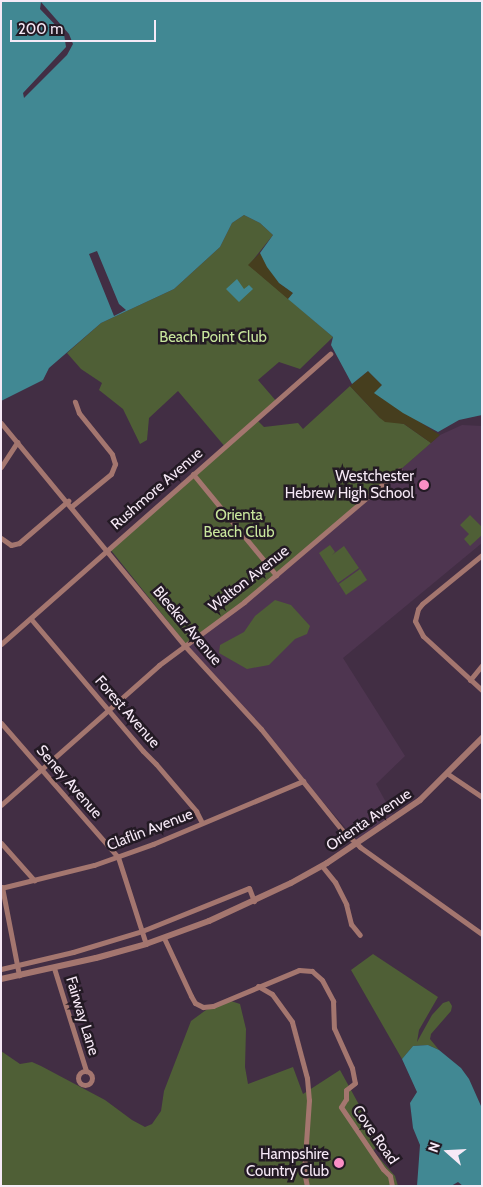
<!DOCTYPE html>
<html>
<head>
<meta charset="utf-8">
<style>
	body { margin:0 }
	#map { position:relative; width:483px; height:1187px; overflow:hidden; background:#422e44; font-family:Cabin,sans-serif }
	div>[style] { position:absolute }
	.built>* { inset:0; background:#4e3550 }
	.green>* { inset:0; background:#4f5f36 }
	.sand>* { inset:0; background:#463e1e }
	.water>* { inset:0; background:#418893 }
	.pier>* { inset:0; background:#422e44 }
	.minor>* { height:5px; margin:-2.5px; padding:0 2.5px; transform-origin:2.5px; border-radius:2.5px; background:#a4766f }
	.minor>.ring { margin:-2.5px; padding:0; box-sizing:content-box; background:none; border:5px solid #a4766f; border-radius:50% }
	.tertiary>* { height:6px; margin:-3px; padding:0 3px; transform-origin:3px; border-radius:3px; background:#a4766f }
	.dots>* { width:14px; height:14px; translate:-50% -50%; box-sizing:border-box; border:2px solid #231a24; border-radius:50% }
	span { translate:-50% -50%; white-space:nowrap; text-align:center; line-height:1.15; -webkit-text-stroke:5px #231a24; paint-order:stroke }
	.park-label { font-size:15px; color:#c9e79d }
	.poi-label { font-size:15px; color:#f6e9f6 }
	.right { translate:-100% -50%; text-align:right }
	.street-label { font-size:15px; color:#f6e9f6 }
	.frame { position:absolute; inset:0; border:2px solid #f6e9f6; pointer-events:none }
	.north { position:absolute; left:423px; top:1127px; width:50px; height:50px; -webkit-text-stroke:4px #231a24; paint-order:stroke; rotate:289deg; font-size:14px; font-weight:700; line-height:20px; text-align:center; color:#f6e9f6 }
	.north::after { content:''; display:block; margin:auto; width:18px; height:22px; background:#f6e9f6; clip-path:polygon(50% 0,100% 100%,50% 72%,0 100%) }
	.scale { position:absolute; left:10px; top:20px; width:146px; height:22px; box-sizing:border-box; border:2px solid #f6e9f6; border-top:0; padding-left:6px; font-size:15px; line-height:18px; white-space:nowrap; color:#f6e9f6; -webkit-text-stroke:4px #231a24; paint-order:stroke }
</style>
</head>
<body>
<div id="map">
	<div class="built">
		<div style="clip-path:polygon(462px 425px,482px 426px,482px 543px,343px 658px,405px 756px,376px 784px,394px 817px,356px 840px,186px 644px,281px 574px,440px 435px)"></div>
	</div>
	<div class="green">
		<div style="clip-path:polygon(244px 215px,260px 223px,273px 235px,249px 265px,333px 337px,300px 369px,279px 362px,258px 380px,277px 402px,258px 421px,264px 427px,298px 423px,303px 429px,350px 386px,380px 418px,404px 424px,431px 443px,281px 574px,186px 644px,110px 549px,226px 448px,178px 391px,149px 418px,147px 440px,140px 444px,123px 409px,99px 390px,102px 383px,81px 369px,67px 353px,101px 323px,174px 289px,220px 247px,232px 223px)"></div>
		<div style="clip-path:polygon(470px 515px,482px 527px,482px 535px,470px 546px,464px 539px,469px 534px,460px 525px)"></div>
		<div style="clip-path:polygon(330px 545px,335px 552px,332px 555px,344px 546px,359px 568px,338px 583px,319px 553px)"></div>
		<div style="clip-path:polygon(360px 569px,367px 580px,346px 595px,339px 584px)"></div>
		<div style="clip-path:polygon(275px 600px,291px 605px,310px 626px,307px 634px,295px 639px,269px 665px,247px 669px,219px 653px,220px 645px,244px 632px,255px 616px)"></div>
		<div style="clip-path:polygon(373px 954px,438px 997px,419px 1030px,417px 1042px,432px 1015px,443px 1003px,449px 1001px,452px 1006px,451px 1011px,431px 1034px,430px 1039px,439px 1050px,428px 1045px,413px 1046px,402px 1059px,351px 970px)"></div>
		<div style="clip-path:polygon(231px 1001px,240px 1004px,246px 1029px,245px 1067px,248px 1084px,293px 1067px,303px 1094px,340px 1070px,380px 1143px,373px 1151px,395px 1176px,398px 1186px,1px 1186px,1px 1051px,20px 1064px,32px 1062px,41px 1066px,105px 1100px,132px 1120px,145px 1127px,152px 1124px,161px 1111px,164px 1091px,191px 1021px,206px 1010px)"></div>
	</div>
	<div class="sand">
		<div style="clip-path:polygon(260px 253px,279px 283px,293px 293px,288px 299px,248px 265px)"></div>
		<div style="clip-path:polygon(368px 371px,382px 385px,375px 393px,440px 435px,431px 443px,404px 424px,385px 422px,380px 418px,350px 386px)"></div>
	</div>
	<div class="water">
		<div style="clip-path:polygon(1px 1px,482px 1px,482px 415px,459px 420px,438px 432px,403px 413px,374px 393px,382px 385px,368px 371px,352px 384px,331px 345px,333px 337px,288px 299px,293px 293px,279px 283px,267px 267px,260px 253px,273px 235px,260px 223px,244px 215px,232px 223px,220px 247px,174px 289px,101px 323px,49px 368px,43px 380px,1px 401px)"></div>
		<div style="clip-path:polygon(237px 279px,244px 289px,249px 285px,253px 289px,239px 302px,226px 289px)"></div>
		<div style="clip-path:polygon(428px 1045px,439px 1050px,461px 1068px,469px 1079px,481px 1106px,482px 1186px,463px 1186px,458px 1182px,451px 1186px,417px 1186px,420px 1145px,413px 1128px,410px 1103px,417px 1092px,402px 1059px,413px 1046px)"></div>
	</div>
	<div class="pier">
		<div style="clip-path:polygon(41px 2px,69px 34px,73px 44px,67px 55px,24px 98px,23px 93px,66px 47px,64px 34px,40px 9px)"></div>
		<div style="clip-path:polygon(97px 251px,119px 304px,126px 310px,114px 316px,89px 254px)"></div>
	</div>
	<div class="minor">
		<div style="left:1px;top:423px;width:288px;rotate:50.5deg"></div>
		<div style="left:184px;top:645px;width:114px;rotate:47.5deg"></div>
		<div style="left:261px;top:729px;width:129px;rotate:51.3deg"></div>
		<div style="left:342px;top:830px;width:25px;rotate:43deg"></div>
		<div style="left:360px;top:847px;width:150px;rotate:35.5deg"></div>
		<div style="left:1px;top:467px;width:30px;rotate:-57deg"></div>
		<div style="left:193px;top:474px;width:131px;rotate:50.6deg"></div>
		<div style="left:72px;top:506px;width:50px;rotate:-39.4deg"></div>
		<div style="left:111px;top:474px;width:11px;rotate:-68deg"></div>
		<div style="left:115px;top:464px;width:10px;rotate:-107deg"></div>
		<div style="left:112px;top:454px;width:53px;rotate:-128.8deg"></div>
		<div style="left:79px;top:413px;width:12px;rotate:-110deg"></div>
		<div style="left:1px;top:538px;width:12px;rotate:35deg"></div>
		<div style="left:11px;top:545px;width:8px;rotate:-14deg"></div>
		<div style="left:19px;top:543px;width:65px;rotate:-40.6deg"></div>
		<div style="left:482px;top:555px;width:77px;rotate:140.8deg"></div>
		<div style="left:422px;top:604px;width:6px;rotate:129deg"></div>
		<div style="left:418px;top:609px;width:12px;rotate:104deg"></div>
		<div style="left:415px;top:621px;width:17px;rotate:62deg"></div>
		<div style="left:423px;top:636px;width:80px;rotate:42.5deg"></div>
		<div style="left:31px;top:619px;width:173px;rotate:49.7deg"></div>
		<div style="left:143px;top:751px;width:18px;rotate:45deg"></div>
		<div style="left:156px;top:764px;width:62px;rotate:49.6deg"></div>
		<div style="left:196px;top:811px;width:13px;rotate:63deg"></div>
		<div style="left:1px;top:644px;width:439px;rotate:-41.4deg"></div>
		<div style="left:470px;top:680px;width:19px;rotate:-51deg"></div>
		<div style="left:1px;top:723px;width:178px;rotate:48.9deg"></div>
		<div style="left:118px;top:857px;width:91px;rotate:72.2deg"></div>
		<div style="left:448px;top:774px;width:41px;rotate:34.1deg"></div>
		<div style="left:1px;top:805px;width:211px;rotate:-41.5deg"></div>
		<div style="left:159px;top:665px;width:106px;rotate:-36.5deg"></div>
		<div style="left:244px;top:602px;width:204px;rotate:-40.4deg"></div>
		<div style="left:1px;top:843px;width:50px;rotate:48.3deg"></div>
		<div style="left:322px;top:866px;width:21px;rotate:51deg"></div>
		<div style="left:335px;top:882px;width:25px;rotate:63deg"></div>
		<div style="left:346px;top:904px;width:21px;rotate:76deg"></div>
		<div style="left:351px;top:924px;width:14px;rotate:51deg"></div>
		<div style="left:2px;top:887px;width:90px;rotate:79.1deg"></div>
		<div style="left:1px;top:888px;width:96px;rotate:-13.9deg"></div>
		<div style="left:94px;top:865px;width:63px;rotate:-19.6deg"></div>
		<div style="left:153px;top:844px;width:163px;rotate:-22.8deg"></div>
		<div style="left:164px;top:938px;width:64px;rotate:65deg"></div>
		<div style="left:191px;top:996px;width:8px;rotate:60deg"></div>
		<div style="left:195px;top:1003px;width:9px;rotate:27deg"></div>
		<div style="left:203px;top:1007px;width:10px;rotate:-6deg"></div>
		<div style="left:213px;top:1006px;width:93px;rotate:-22.7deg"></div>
		<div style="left:299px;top:970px;width:13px;rotate:4deg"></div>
		<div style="left:312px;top:971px;width:13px;rotate:42deg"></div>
		<div style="left:322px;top:980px;width:24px;rotate:62deg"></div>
		<div style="left:333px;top:1001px;width:27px;rotate:88deg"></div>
		<div style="left:334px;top:1028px;width:44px;rotate:65.8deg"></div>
		<div style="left:352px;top:1068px;width:15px;rotate:79deg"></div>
		<div style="left:355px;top:1083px;width:11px;rotate:142deg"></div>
		<div style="left:346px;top:1090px;width:9px;rotate:90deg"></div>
		<div style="left:346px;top:1099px;width:9px;rotate:122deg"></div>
		<div style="left:341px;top:1107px;width:75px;rotate:55.9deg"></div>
		<div style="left:383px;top:1169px;width:10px;rotate:45deg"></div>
		<div style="left:390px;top:1176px;width:10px;rotate:79deg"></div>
		<div style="left:54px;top:968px;width:108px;rotate:72.7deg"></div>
		<div style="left:1px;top:969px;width:74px;rotate:-13.3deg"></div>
		<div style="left:73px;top:952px;width:72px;rotate:-16.9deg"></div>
		<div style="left:142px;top:931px;width:115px;rotate:-21.9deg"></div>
		<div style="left:249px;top:888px;width:14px;rotate:69deg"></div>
		<div style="left:258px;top:986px;width:16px;rotate:30deg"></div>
		<div style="left:272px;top:994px;width:34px;rotate:54deg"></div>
		<div style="left:292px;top:1022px;width:58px;rotate:75deg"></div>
		<div style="left:307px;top:1078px;width:22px;rotate:85deg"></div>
		<div style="left:309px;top:1100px;width:71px;rotate:94deg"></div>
		<div style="left:304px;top:1171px;width:15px;rotate:79deg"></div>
		<div class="ring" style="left:78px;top:1071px;width:9px;height:9px"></div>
	</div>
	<div class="tertiary">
		<div style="left:1px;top:979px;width:97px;rotate:-12.5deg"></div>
		<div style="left:96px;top:958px;width:52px;rotate:-15.6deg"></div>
		<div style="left:146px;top:944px;width:67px;rotate:-20.1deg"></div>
		<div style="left:209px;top:921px;width:90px;rotate:-24.9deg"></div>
		<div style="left:291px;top:883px;width:41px;rotate:-29.1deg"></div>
		<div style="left:327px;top:863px;width:112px;rotate:-34.1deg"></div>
		<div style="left:420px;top:800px;width:88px;rotate:-45deg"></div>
	</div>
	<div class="dots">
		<div style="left:424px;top:485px;background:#fb8fc5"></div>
		<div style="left:339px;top:1163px;background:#fb8fc5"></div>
	</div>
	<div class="park-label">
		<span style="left:213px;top:338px">Beach Point Club</span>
		<span style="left:239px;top:524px">Orienta<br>Beach Club</span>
	</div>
	<div class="poi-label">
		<span class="right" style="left:414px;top:485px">Westchester<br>Hebrew High School</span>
		<span class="right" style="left:329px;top:1163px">Hampshire<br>Country Club</span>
	</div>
	<div class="street-label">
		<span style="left:157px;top:489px;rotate:-41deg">Rushmore Avenue</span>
		<span style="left:249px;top:579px;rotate:-38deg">Walton Avenue</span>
		<span style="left:187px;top:626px;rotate:50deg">Bleeker Avenue</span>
		<span style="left:127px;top:712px;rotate:49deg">Forest Avenue</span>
		<span style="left:69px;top:782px;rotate:49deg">Seney Avenue</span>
		<span style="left:369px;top:820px;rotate:-34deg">Orienta Avenue</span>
		<span style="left:150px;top:830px;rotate:-21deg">Claflin Avenue</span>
		<span style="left:82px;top:1016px;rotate:73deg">Fairway Lane</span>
		<span style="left:375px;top:1135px;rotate:55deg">Cove Road</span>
	</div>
	<div class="frame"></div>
	<div class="north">N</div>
	<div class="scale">200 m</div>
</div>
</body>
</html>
